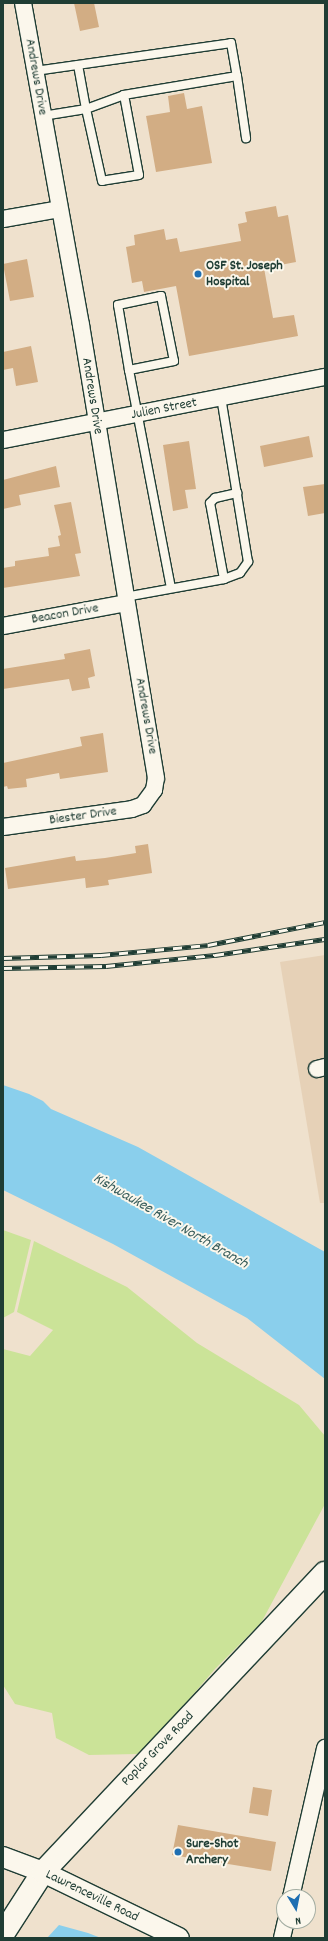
<!DOCTYPE html>
<html>
<head>
<meta charset="utf-8">
<style>
	body { margin:0 }
	#map { position:relative; width:328px; height:1941px; overflow:hidden; background:#efe1cd; font-family:Dekko,sans-serif }
	div>[style] { position:absolute }
	.built>* { inset:0; background:#e6d1b7 }
	.green>* { inset:0; background:#cbe398 }
	.water>* { inset:0; background:#8acfec }
	.building>* { inset:0; background:#d2ad84 }
	.roads { filter:drop-shadow(1px 0 #1f3d34) drop-shadow(-1px 0 #1f3d34) drop-shadow(0 1px #1f3d34) drop-shadow(0 -1px #1f3d34) }
	.service>* { height:8px; margin:-4px; padding:0 4px; transform-origin:4px; border-radius:4px; background:#fbf7ec }
	.minor>* { height:16px; margin:-8px; padding:0 8px; transform-origin:8px; border-radius:8px; background:#fbf7ec }
	.tertiary>* { height:20px; margin:-10px; padding:0 10px; transform-origin:10px; border-radius:10px; background:#fbf7ec }
	.secondary>* { height:22px; margin:-11px; padding:0 11px; transform-origin:11px; border-radius:11px; background:#fbf7ec }
	.rail>* { height:4.5px; margin-top:-2.25px; transform-origin:0; background:repeating-linear-gradient(90deg,#fbf7ec 0 9px,#1f3d34 0 18px); box-sizing:border-box; border-block:1px solid #1f3d34 }
	.dots>* { width:11px; height:11px; translate:-50% -50%; box-sizing:border-box; border:2px solid #fbf7ec; border-radius:50% }
	span { translate:-50% -50%; white-space:nowrap; text-align:center; line-height:1.15; -webkit-text-stroke:4px #fbf7ec; paint-order:stroke }
	.street-label { font-size:14px; color:#1f3d34 }
	.poi-label { font-size:14px; color:#1f3d34; font-weight:700 }
	.left { translate:0 -50%; text-align:left }
	.water-label { font-size:15px; color:#345a59; font-style:italic }
	.frame { position:absolute; inset:0; border:4px solid #1f3d34; pointer-events:none }
	.north { position:absolute; left:276px; top:1889px; width:40px; height:40px; box-sizing:border-box; background:#fbf7ec; border:1px solid #a3ada2; border-radius:50%; rotate:170deg; font-size:11px; font-weight:700; line-height:16px; text-align:center; color:#1f3d34 }
	.north::after { content:''; display:block; margin:auto; width:14px; height:18px; background:#1f6fb2; clip-path:polygon(50% 0,100% 100%,50% 72%,0 100%) }
</style>
</head>
<body>
<div id="map">
	<div class="built">
		<div style="clip-path:polygon(325px 955px,325px 1203px,320px 1203px,280px 962px)"></div>
	</div>
	<div class="green">
		<div style="clip-path:polygon(3px 1230px,31px 1240px,14px 1312px,3px 1318px)"></div>
		<div style="clip-path:polygon(34px 1241px,127px 1287px,197px 1343px,299px 1405px,325px 1436px,325px 1504px,261px 1623px,215px 1669px,153px 1741px,137px 1754px,89px 1755px,56px 1738px,52px 1713px,15px 1704px,3px 1685px,3px 1349px,30px 1356px,53px 1330px,17px 1312px)"></div>
	</div>
	<div class="water">
		<div style="clip-path:polygon(3px 1085px,29px 1094px,43px 1101px,51px 1109px,138px 1147px,325px 1252px,325px 1379px,247px 1318px,113px 1244px,3px 1190px)"></div>
		<div style="clip-path:polygon(59px 1925px,88px 1933px,101px 1938px,47px 1938px)"></div>
	</div>
	<div class="building">
		<div style="clip-path:polygon(74px 3px,94px 3px,99px 27px,80px 31px)"></div>
		<div style="clip-path:polygon(184px 93px,187px 109px,202px 106px,212px 163px,156px 172px,146px 116px,170px 112px,168px 96px)"></div>
		<div style="clip-path:polygon(276px 206px,278px 217px,288px 215px,296px 262px,264px 268px,273px 318px,294px 315px,298px 336px,189px 356px,176px 286px,144px 292px,142px 281px,132px 283px,126px 247px,135px 245px,134px 235px,164px 229px,166px 240px,177px 238px,180px 252px,241px 241px,238px 224px,247px 222px,245px 212px)"></div>
		<div style="clip-path:polygon(27px 259px,34px 297px,10px 301px,3px 264px)"></div>
		<div style="clip-path:polygon(31px 346px,38px 382px,16px 386px,13px 368px,3px 370px,3px 352px)"></div>
		<div style="clip-path:polygon(309px 436px,313px 457px,264px 467px,260px 446px)"></div>
		<div style="clip-path:polygon(189px 441px,196px 489px,185px 490px,188px 508px,173px 511px,163px 445px)"></div>
		<div style="clip-path:polygon(56px 466px,60px 487px,19px 495px,21px 505px,3px 509px,3px 480px)"></div>
		<div style="clip-path:polygon(325px 484px,325px 513px,308px 516px,303px 487px)"></div>
		<div style="clip-path:polygon(71px 502px,81px 553px,75px 554px,80px 576px,3px 588px,3px 568px,15px 566px,15px 561px,49px 556px,48px 548px,60px 546px,58px 536px,61px 535px,54px 505px)"></div>
		<div style="clip-path:polygon(90px 649px,95px 676px,88px 678px,90px 688px,72px 691px,69px 679px,3px 689px,3px 669px,65px 659px,64px 654px)"></div>
		<div style="clip-path:polygon(103px 733px,108px 772px,60px 779px,59px 773px,26px 779px,27px 787px,8px 789px,7px 786px,3px 787px,3px 763px,82px 746px,80px 737px)"></div>
		<div style="clip-path:polygon(148px 844px,152px 873px,108px 880px,109px 885px,86px 888px,85px 878px,8px 889px,5px 868px,75px 856px,76px 861px,105px 858px,136px 853px,135px 846px)"></div>
		<div style="clip-path:polygon(253px 1787px,272px 1790px,268px 1816px,249px 1813px)"></div>
		<div style="clip-path:polygon(178px 1825px,276px 1842px,271px 1871px,172px 1855px)"></div>
	</div>
	<div class="roads">
		<div class="service">
			<div style="left:78px;top:65px;width:45px;rotate:79.7deg"></div>
			<div style="left:86px;top:109px;width:40px;rotate:-20.2deg"></div>
			<div style="left:35px;top:71px;width:198px;rotate:-8.1deg"></div>
			<div style="left:231px;top:43px;width:34px;rotate:80deg"></div>
			<div style="left:237px;top:76px;width:115px;rotate:170.5deg"></div>
			<div style="left:124px;top:95px;width:81px;rotate:79.4deg"></div>
			<div style="left:139px;top:175px;width:37px;rotate:171deg"></div>
			<div style="left:102px;top:181px;width:74px;rotate:-102.5deg"></div>
			<div style="left:86px;top:109px;width:44px;rotate:170.8deg"></div>
			<div style="left:237px;top:76px;width:63px;rotate:81.7deg"></div>
			<div style="left:129px;top:370px;width:66px;rotate:-99.6deg"></div>
			<div style="left:118px;top:305px;width:44px;rotate:-11.8deg"></div>
			<div style="left:161px;top:296px;width:66px;rotate:78.7deg"></div>
			<div style="left:174px;top:361px;width:46px;rotate:168.7deg"></div>
			<div style="left:129px;top:370px;width:222px;rotate:79.1deg"></div>
			<div style="left:224px;top:579px;width:77px;rotate:-100.4deg"></div>
			<div style="left:210px;top:503px;width:7px;rotate:-45deg"></div>
			<div style="left:215px;top:498px;width:23px;rotate:-13deg"></div>
			<div style="left:125px;top:597px;width:101px;rotate:-10.3deg"></div>
			<div style="left:224px;top:579px;width:17px;rotate:-21deg"></div>
			<div style="left:240px;top:573px;width:14px;rotate:-54deg"></div>
			<div style="left:248px;top:562px;width:167px;rotate:-99.3deg"></div>
		</div>
		<div class="minor">
			<div style="left:3px;top:219px;width:57px;rotate:-10.1deg"></div>
			<div style="left:3px;top:440px;width:328px;rotate:-11.1deg"></div>
			<div style="left:3px;top:626px;width:125px;rotate:-10.6deg"></div>
			<div style="left:3px;top:827px;width:130px;rotate:-7.9deg"></div>
			<div style="left:132px;top:809px;width:12px;rotate:-20deg"></div>
			<div style="left:143px;top:805px;width:19px;rotate:-54deg"></div>
			<div style="left:154px;top:790px;width:12px;rotate:-81deg"></div>
			<div style="left:156px;top:778px;width:459px;rotate:-99.4deg"></div>
			<div style="left:81px;top:325px;width:327px;rotate:-100.2deg"></div>
			<div style="left:317px;top:1069px;width:8px;rotate:-14deg"></div>
			<div style="left:291px;top:1897px;width:153px;rotate:-77.1deg"></div>
			<div style="left:282px;top:1938px;width:17px;rotate:-77deg"></div>
		</div>
		<div class="tertiary">
			<div style="left:3px;top:1857px;width:43px;rotate:20.6deg"></div>
			<div style="left:43px;top:1872px;width:151px;rotate:25.9deg"></div>
		</div>
		<div class="secondary">
			<div style="left:3px;top:1934px;width:74px;rotate:-57.2deg"></div>
			<div style="left:43px;top:1872px;width:411px;rotate:-46.7deg"></div>
		</div>
	</div>
	<div class="rail">
		<div style="left:3px;top:958px;width:98px;rotate:-1.8deg"></div>
		<div style="left:101px;top:955px;width:107px;rotate:-5.3deg"></div>
		<div style="left:208px;top:945px;width:119px;rotate:-11.1deg"></div>
		<div style="left:3px;top:968px;width:103px;rotate:-1.1deg"></div>
		<div style="left:106px;top:966px;width:110px;rotate:-5.8deg"></div>
		<div style="left:215px;top:955px;width:111px;rotate:-8.3deg"></div>
	</div>
	<div class="dots">
		<div style="left:198px;top:274px;background:#1f6fb2"></div>
		<div style="left:178px;top:1852px;background:#1f6fb2"></div>
	</div>
	<div class="street-label">
		<span style="left:36px;top:77px;rotate:80deg">Andrews Drive</span>
		<span style="left:92px;top:396px;rotate:81deg">Andrews Drive</span>
		<span style="left:164px;top:409px;rotate:-11deg">Julien Street</span>
		<span style="left:65px;top:614px;rotate:-10deg">Beacon Drive</span>
		<span style="left:146px;top:716px;rotate:80deg">Andrews Drive</span>
		<span style="left:83px;top:816px;rotate:-8deg">Biester Drive</span>
		<span style="left:158px;top:1749px;rotate:-46deg">Poplar Grove Road</span>
		<span style="left:92px;top:1896px;rotate:26deg">Lawrenceville Road</span>
	</div>
	<div class="poi-label">
		<span class="left" style="left:206px;top:274px">OSF St. Joseph<br>Hospital</span>
		<span class="left" style="left:186px;top:1852px">Sure-Shot<br>Archery</span>
	</div>
	<div class="water-label">
		<span style="left:170px;top:1222px;rotate:30deg">Kishwaukee River North Branch</span>
	</div>
	<div class="frame"></div>
	<div class="north">N</div>
</div>
</body>
</html>
